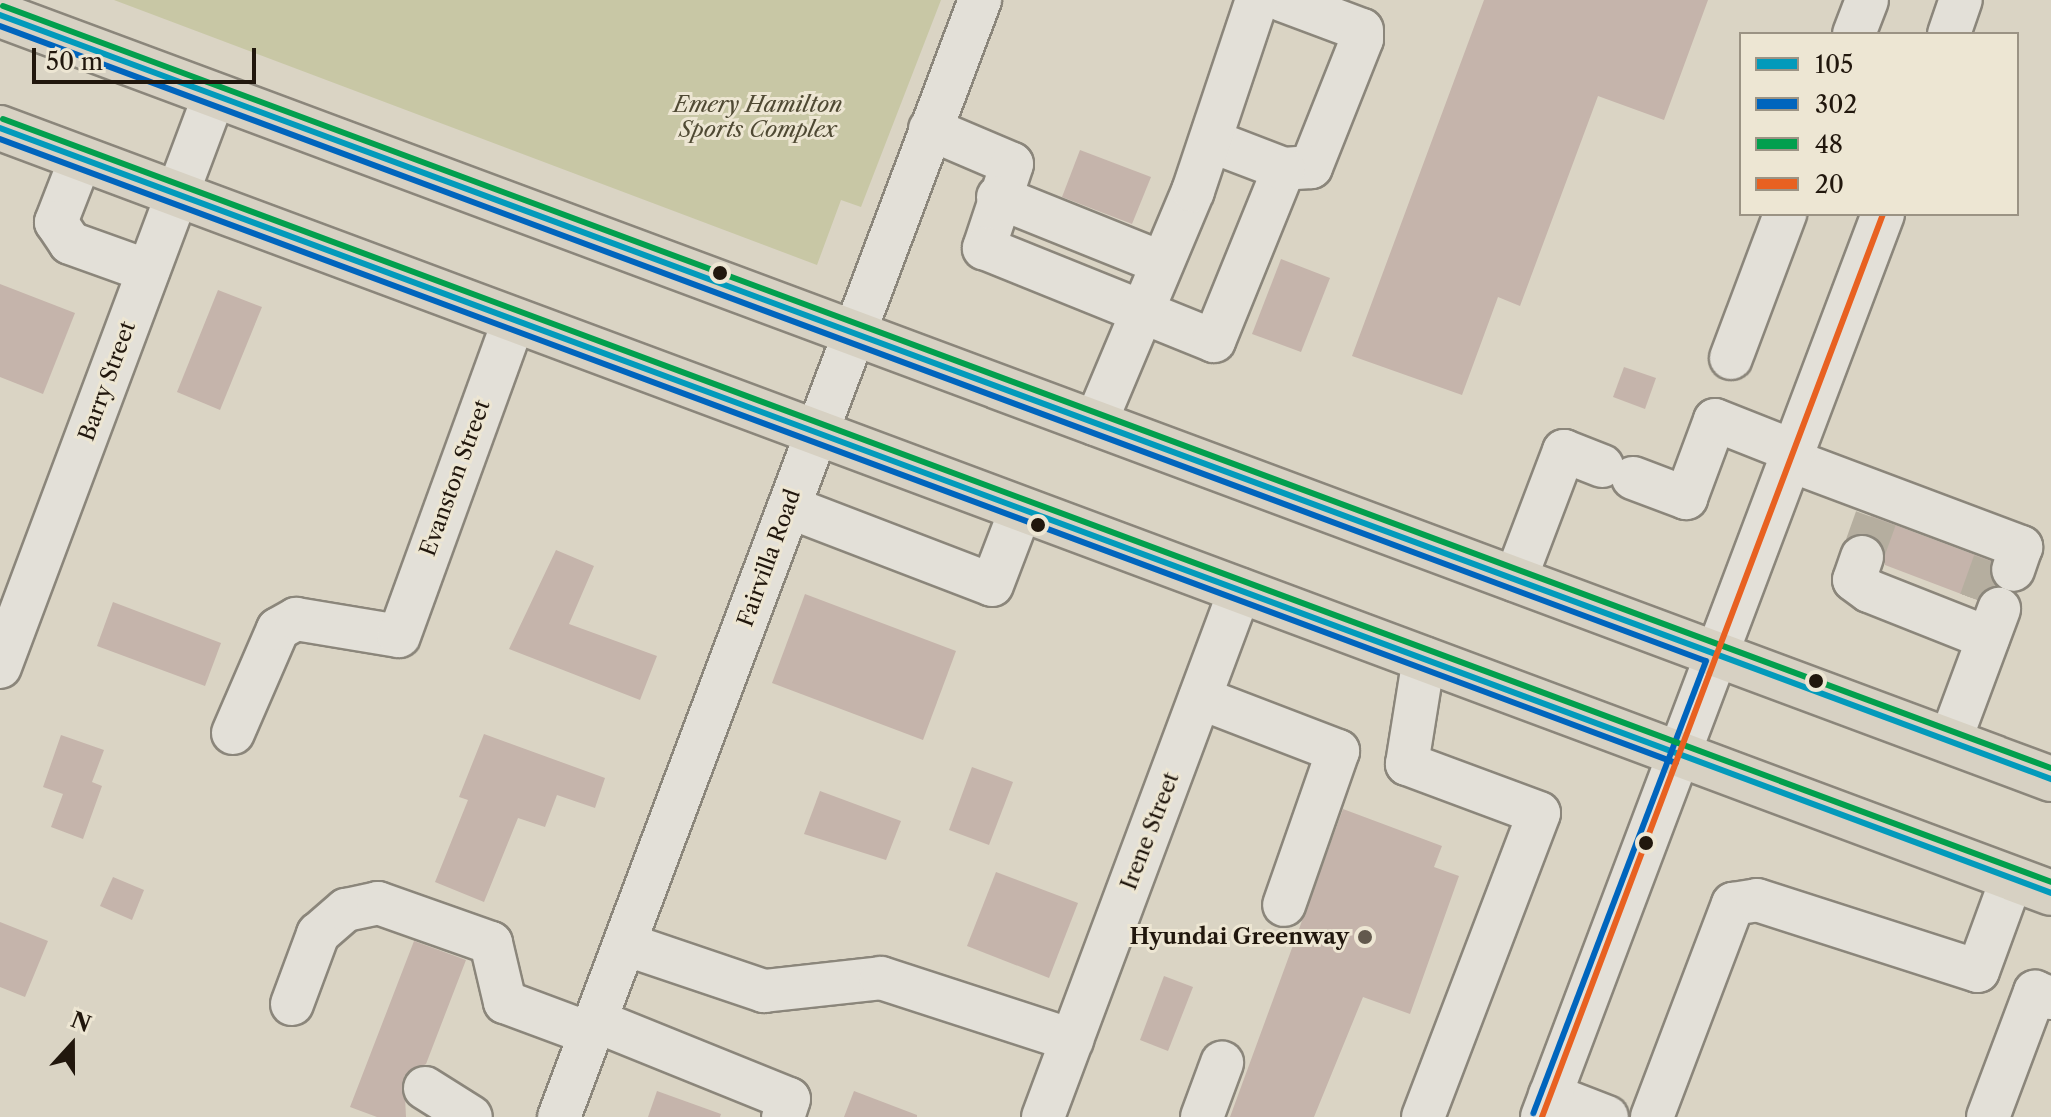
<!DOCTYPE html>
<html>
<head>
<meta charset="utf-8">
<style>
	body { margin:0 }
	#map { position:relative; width:2051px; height:1117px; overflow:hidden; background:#dad4c4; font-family:"Libre Caslon Text",serif }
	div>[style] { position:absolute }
	.green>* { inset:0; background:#c8c7a5 }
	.building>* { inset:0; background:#c5b4ab }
	.minor-tunnel>* { height:42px; margin-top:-21px; transform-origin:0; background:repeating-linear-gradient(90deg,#b5ae9f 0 42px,transparent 0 63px) }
	.roads { filter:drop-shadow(2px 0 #8b867b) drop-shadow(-2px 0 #8b867b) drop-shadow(0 2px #8b867b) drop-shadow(0 -2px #8b867b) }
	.minor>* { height:42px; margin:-21px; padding:0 21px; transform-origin:21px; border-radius:21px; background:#e3e0d8 }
	.highway>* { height:44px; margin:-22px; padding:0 22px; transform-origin:22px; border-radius:22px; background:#d7d1c3 }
	.bus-1>* { height:6px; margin:-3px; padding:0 3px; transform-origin:3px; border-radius:3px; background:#039abb }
	.bus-2>* { height:6px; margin:-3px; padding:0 3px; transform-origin:3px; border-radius:3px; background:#0065bd }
	.bus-3>* { height:6px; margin:-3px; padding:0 3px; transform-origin:3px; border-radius:3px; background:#029f4e }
	.bus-4>* { height:6px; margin:-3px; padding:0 3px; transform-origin:3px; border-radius:3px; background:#e86121 }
	.dots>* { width:22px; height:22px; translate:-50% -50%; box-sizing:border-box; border:4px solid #ede6d3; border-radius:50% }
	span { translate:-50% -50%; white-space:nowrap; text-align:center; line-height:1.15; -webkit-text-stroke:6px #ede6d3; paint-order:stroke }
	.park-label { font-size:22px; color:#4f4933; font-style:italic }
	.street-label { font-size:22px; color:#21170d }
	.poi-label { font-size:22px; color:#21170d; font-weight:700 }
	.right { translate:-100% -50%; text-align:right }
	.legend { position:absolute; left:1739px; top:32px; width:280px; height:184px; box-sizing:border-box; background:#ede6d3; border:2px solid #9b9384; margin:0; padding:10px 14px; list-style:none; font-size:24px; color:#21170d }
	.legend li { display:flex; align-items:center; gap:16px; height:40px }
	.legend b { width:40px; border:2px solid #9b9384 }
	.north { position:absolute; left:32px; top:1005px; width:80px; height:80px; -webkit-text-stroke:6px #ede6d3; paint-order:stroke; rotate:21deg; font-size:22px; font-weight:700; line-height:32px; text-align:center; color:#21170d }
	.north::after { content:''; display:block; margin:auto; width:28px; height:36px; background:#21170d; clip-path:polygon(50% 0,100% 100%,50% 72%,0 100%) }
	.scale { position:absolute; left:32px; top:48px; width:224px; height:36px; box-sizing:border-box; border:4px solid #21170d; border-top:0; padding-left:10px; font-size:24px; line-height:28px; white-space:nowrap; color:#21170d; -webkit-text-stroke:6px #ede6d3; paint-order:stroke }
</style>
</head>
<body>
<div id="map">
	<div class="green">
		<div style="clip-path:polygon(114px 0,941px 0,861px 207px,841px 200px,817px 265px)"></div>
	</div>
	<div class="building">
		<div style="clip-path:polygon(1484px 0,1708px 0,1664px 120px,1598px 96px,1520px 306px,1498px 297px,1462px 395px,1352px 356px)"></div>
		<div style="clip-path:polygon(1080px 150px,1151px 177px,1132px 224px,1062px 197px)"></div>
		<div style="clip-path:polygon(1281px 259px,1330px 278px,1301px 352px,1252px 334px)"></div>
		<div style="clip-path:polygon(0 284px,75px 313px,43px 394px,0 377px)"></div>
		<div style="clip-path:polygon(218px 290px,262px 307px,220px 410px,177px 392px)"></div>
		<div style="clip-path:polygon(1624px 367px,1656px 378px,1645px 409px,1613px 397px)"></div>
		<div style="clip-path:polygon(1871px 516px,1991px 561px,1995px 585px,1977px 600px,1885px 565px,1881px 542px,1865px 534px)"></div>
		<div style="clip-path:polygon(556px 550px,594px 566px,569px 624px,657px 656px,640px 700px,509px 649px)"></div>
		<div style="clip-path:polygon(805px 594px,956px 651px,923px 740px,772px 683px)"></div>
		<div style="clip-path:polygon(113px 602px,221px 643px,205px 686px,97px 646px)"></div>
		<div style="clip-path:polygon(484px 734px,605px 778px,595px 808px,557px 795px,545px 827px,518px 818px,484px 902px,435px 882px,468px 800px,459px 797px)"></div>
		<div style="clip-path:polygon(61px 735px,104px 750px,92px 782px,102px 786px,83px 839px,51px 827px,63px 794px,43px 787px)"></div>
		<div style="clip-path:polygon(972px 767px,1013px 782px,989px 845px,949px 830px)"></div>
		<div style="clip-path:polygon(820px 791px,901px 821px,886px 860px,804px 834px)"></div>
		<div style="clip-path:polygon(1343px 809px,1442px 846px,1434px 867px,1459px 876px,1410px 1014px,1363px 997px,1314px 1117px,1230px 1117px)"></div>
		<div style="clip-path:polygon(996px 872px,1078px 903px,1049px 978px,967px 946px)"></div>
		<div style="clip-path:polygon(113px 877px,144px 890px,132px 920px,100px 906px)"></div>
		<div style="clip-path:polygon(0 922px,48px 941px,25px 997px,0 987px)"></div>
		<div style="clip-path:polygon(414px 941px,466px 960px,426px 1064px,404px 1076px,406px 1117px,377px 1117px,350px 1107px)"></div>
		<div style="clip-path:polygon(1164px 976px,1193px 987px,1168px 1051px,1140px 1040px)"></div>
		<div style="clip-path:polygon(657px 1091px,721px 1114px,720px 1117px,648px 1117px)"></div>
		<div style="clip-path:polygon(854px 1091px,917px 1115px,917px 1117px,844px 1117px)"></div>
	</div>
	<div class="minor-tunnel">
		<div style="left:1862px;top:557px;width:41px;rotate:-70.3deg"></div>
		<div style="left:1980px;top:601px;width:41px;rotate:-70.3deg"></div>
	</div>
	<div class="roads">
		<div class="minor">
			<div style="left:1282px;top:0;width:85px;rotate:20.6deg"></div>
			<div style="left:1362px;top:30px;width:9px;rotate:90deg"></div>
			<div style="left:1362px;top:39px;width:138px;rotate:111.7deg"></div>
			<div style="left:1311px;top:167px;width:27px;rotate:176deg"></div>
			<div style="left:1854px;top:34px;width:36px;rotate:-69deg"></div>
			<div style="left:1949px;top:34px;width:36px;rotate:-71deg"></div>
			<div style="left:930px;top:129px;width:89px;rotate:23.1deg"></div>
			<div style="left:1012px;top:164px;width:89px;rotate:108.4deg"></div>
			<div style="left:984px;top:248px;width:248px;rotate:22deg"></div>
			<div style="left:1214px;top:341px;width:186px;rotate:-67.9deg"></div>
			<div style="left:1284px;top:169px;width:78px;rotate:-159deg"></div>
			<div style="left:81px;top:158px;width:69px;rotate:111.3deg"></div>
			<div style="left:56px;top:222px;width:25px;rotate:56deg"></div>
			<div style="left:70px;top:243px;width:83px;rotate:19.7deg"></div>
			<div style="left:998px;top:197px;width:177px;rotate:21.9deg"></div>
			<div style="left:1731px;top:358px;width:154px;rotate:-69.4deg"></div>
			<div style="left:1095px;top:424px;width:253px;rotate:-67.2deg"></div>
			<div style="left:1193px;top:191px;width:201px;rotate:-71.5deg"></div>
			<div style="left:1792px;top:461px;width:245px;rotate:20.6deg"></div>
			<div style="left:2021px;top:547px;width:24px;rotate:109deg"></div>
			<div style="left:1633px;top:478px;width:57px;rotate:20.7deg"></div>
			<div style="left:1686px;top:498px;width:83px;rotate:-69.6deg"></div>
			<div style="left:1715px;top:420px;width:87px;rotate:21.6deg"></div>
			<div style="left:789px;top:507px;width:217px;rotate:21deg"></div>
			<div style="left:992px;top:585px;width:81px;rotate:-69.1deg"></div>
			<div style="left:1862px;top:557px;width:24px;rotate:109deg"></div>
			<div style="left:1854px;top:580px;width:19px;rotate:36deg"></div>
			<div style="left:1869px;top:591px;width:128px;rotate:21.6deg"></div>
			<div style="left:1515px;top:580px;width:138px;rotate:-69.2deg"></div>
			<div style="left:1564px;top:451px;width:41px;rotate:21.5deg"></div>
			<div style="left:0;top:667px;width:610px;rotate:-69.45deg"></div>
			<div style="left:1200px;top:698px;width:148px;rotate:21deg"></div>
			<div style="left:1338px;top:751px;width:163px;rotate:109.3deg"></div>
			<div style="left:233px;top:733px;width:113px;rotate:-66.6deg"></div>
			<div style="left:278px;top:629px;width:21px;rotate:-29deg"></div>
			<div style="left:296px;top:619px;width:104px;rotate:9.4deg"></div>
			<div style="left:399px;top:636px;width:336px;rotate:-70deg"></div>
			<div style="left:1950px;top:741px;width:141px;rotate:-69.6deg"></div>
			<div style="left:625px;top:944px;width:147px;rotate:18.7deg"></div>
			<div style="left:764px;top:991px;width:118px;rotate:-6.3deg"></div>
			<div style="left:881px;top:978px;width:201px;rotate:18deg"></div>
			<div style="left:292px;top:1004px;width:75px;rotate:-69.6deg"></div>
			<div style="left:318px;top:934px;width:37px;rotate:-41deg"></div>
			<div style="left:346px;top:910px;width:33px;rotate:-12deg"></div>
			<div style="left:378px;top:903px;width:120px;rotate:19.5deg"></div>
			<div style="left:491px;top:943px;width:61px;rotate:76.7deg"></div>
			<div style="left:505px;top:1002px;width:92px;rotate:20.4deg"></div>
			<div style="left:596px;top:1021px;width:208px;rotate:22deg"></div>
			<div style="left:789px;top:1099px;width:19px;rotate:108deg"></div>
			<div style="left:425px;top:1088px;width:54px;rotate:32.2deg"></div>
			<div style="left:1550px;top:1095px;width:61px;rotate:21.1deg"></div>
			<div style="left:559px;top:1117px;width:1194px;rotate:-69.35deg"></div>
			<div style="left:1043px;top:1117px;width:563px;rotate:-69.5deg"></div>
			<div style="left:1202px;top:1117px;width:58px;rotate:-69.7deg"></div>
			<div style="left:1423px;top:1117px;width:325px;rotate:-69.1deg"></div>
			<div style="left:1539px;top:813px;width:141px;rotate:-159.6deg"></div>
			<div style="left:1407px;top:764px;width:107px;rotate:-80.9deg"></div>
			<div style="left:1542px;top:1117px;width:965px;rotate:-69.31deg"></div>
			<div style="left:1652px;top:1117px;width:228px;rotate:-69.2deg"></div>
			<div style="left:1733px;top:904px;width:24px;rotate:-9deg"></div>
			<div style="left:1757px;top:900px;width:232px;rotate:17.8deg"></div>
			<div style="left:1978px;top:971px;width:99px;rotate:-69.9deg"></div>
			<div style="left:1988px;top:1117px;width:134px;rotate:-69.4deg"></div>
			<div style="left:2035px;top:992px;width:17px;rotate:21deg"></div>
		</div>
		<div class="highway">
			<div style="left:0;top:15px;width:2189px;rotate:20.43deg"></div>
			<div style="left:0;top:128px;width:2189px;rotate:20.45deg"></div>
		</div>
	</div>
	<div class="bus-1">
		<div style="left:0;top:15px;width:2189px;rotate:20.43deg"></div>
		<div style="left:0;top:128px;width:2189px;rotate:20.45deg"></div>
	</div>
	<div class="bus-2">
		<div style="left:0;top:26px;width:1820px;rotate:20.42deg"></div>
		<div style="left:1706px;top:661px;width:484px;rotate:110.9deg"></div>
		<div style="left:0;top:139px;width:1788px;rotate:20.42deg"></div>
	</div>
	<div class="bus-3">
		<div style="left:3px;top:6px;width:2185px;rotate:20.41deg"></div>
		<div style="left:3px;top:119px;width:2186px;rotate:20.43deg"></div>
	</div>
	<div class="bus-4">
		<div style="left:1542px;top:1117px;width:965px;rotate:-69.31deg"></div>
	</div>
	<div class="dots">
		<div style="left:720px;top:273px;background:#21170d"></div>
		<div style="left:1038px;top:525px;background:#21170d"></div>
		<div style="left:1816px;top:681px;background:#21170d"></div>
		<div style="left:1646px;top:843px;background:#21170d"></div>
		<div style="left:1365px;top:937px;background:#62594d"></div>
	</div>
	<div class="park-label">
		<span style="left:758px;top:117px">Emery Hamilton<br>Sports Complex</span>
	</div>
	<div class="street-label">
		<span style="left:107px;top:381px;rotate:-70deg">Barry Street</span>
		<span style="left:455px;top:478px;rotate:-70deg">Evanston Street</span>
		<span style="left:769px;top:558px;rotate:-70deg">Fairvilla Road</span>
		<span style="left:1150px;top:831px;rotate:-69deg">Irene Street</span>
	</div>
	<div class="poi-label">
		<span class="right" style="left:1349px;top:937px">Hyundai Greenway</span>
	</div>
	<ul class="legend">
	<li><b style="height:10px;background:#039abb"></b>105</li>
	<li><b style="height:10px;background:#0065bd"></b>302</li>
	<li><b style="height:10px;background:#029f4e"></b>48</li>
	<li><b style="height:10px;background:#e86121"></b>20</li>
	</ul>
	<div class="north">N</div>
	<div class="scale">50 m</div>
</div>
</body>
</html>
